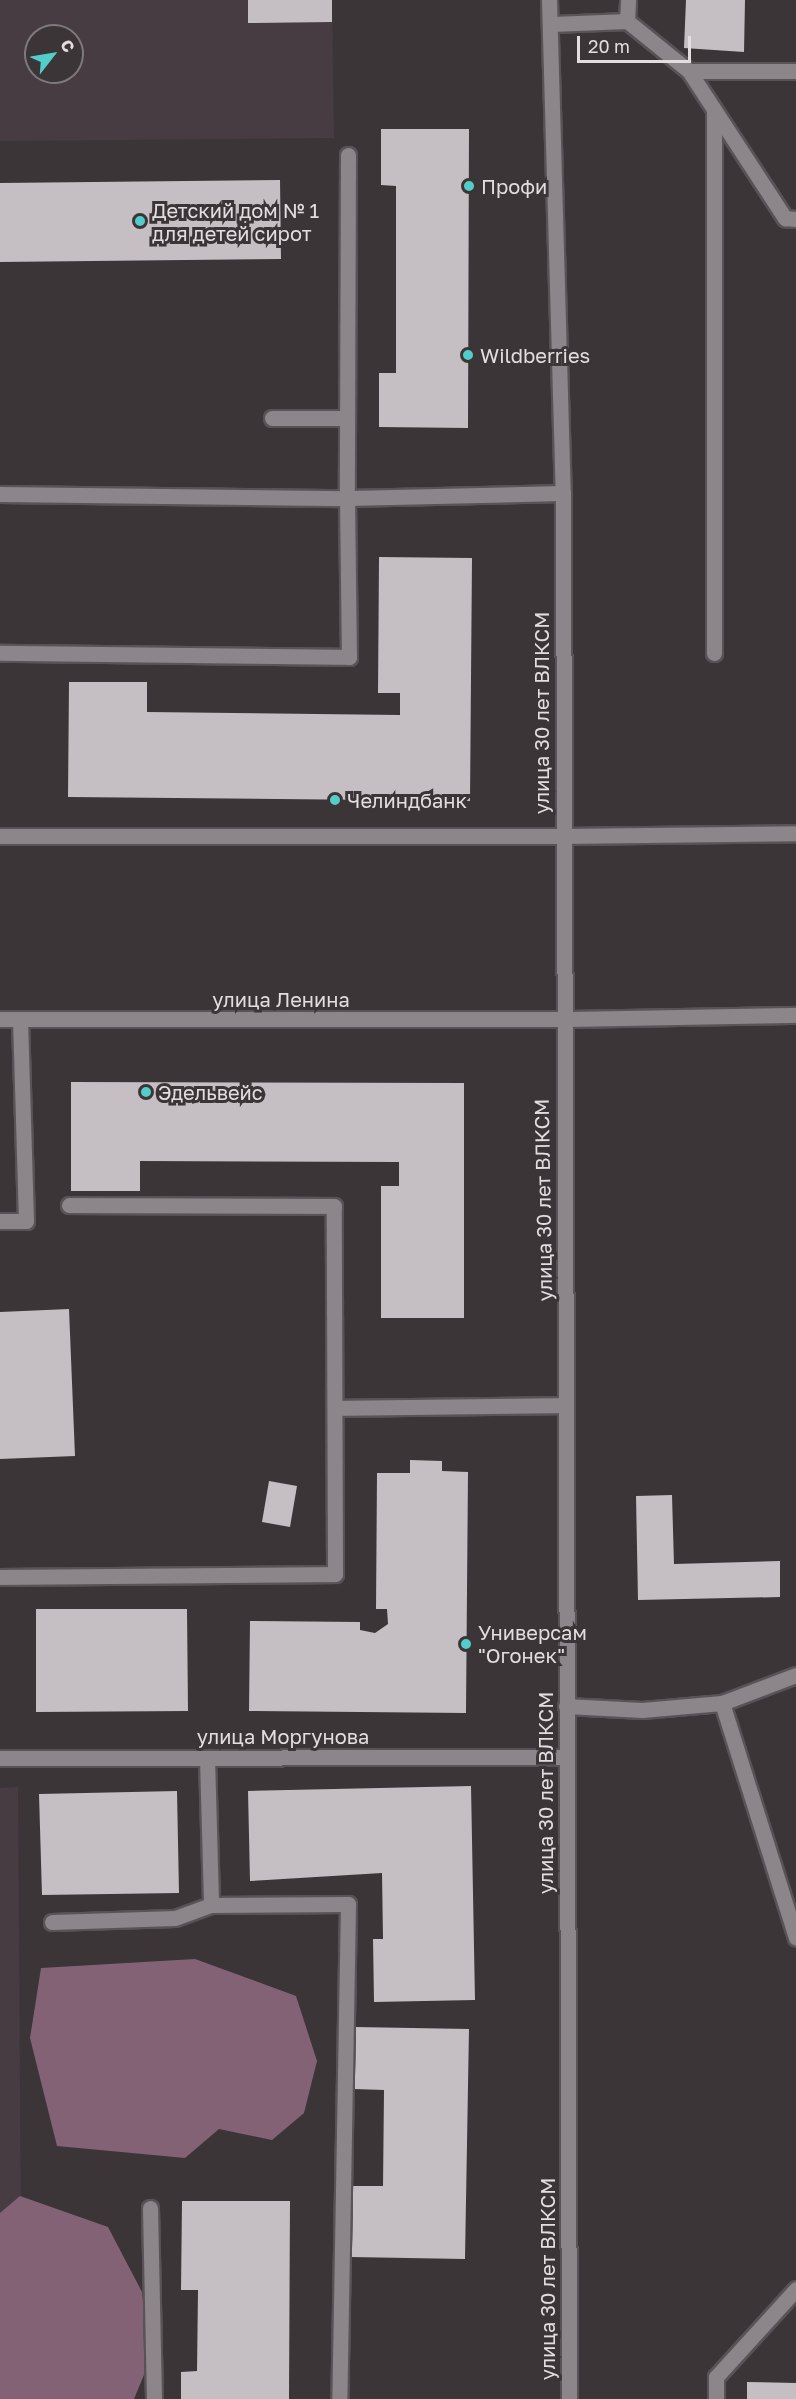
<!DOCTYPE html>
<html>
<head>
<meta charset="utf-8">
<style>
	body { margin:0 }
	#map { position:relative; width:796px; height:2399px; overflow:hidden; background:#3b3538; font-family:"Golos Text",sans-serif }
	div>[style] { position:absolute }
	.built>* { inset:0; background:#483c43 }
	.forest>* { inset:0; background:#836276 }
	.building>* { inset:0; background:#c5bec2 }
	.roads { filter:drop-shadow(2px 0 #585356) drop-shadow(-2px 0 #585356) drop-shadow(0 2px #585356) drop-shadow(0 -2px #585356) }
	.service>* { height:15px; margin:-7.5px; padding:0 7.5px; transform-origin:7.5px; border-radius:7.5px; background:#8c8589 }
	.minor>* { height:15px; margin:-7.5px; padding:0 7.5px; transform-origin:7.5px; border-radius:7.5px; background:#8c8589 }
	.tertiary>* { height:15px; margin:-7.5px; padding:0 7.5px; transform-origin:7.5px; border-radius:7.5px; background:#8c8589 }
	.secondary>* { height:15px; margin:-7.5px; padding:0 7.5px; transform-origin:7.5px; border-radius:7.5px; background:#8c8589 }
	.dots>* { width:16px; height:16px; translate:-50% -50%; box-sizing:border-box; border:3px solid #3b3538; border-radius:50% }
	span { translate:-50% -50%; white-space:nowrap; text-align:center; line-height:1.15; -webkit-text-stroke:6px #3b3538; paint-order:stroke }
	.poi-label { font-size:20px; color:#e2dee0 }
	.left { translate:0 -50%; text-align:left }
	.street-label { font-size:20px; color:#e2dee0 }
	.north { position:absolute; left:24px; top:24px; width:60px; height:60px; box-sizing:border-box; background:#3b3538; border:2px solid #7e797b; border-radius:50%; rotate:59deg; font-size:16px; font-weight:700; line-height:24px; text-align:center; color:#e2dee0 }
	.north::after { content:''; display:block; margin:auto; width:21px; height:27px; background:#53cdca; clip-path:polygon(50% 0,100% 100%,50% 72%,0 100%) }
	.scale { position:absolute; left:577px; top:36px; width:114px; height:27px; box-sizing:border-box; border:3px solid #e2dee0; border-top:0; padding-left:8px; font-size:18px; line-height:21px; white-space:nowrap; color:#e2dee0; -webkit-text-stroke:4px #3b3538; paint-order:stroke }
</style>
</head>
<body>
<div id="map">
	<div class="built">
		<div style="clip-path:polygon(evenodd,0 0,332px 0,334px 138px,0 141px,0 0,36px 36px,72px 36px,72px 72px,36px 72px,36px 36px)"></div>
		<div style="clip-path:polygon(18px 1787px,21px 2255px,0 2255px,0 1788px)"></div>
	</div>
	<div class="forest">
		<div style="clip-path:polygon(195px 1959px,296px 1996px,317px 2061px,304px 2113px,272px 2140px,219px 2129px,185px 2158px,57px 2146px,30px 2038px,41px 1968px)"></div>
		<div style="clip-path:polygon(20px 2196px,108px 2227px,142px 2292px,151px 2358px,134px 2399px,0 2399px,0 2213px)"></div>
	</div>
	<div class="building">
		<div style="clip-path:polygon(248px 0,332px 0,332px 22px,248px 23px)"></div>
		<div style="clip-path:polygon(686px 0,745px 0,744px 52px,684px 48px)"></div>
		<div style="clip-path:polygon(381px 129px,469px 129px,468px 428px,379px 427px,379px 373px,396px 373px,396px 186px,381px 185px)"></div>
		<div style="clip-path:polygon(280px 180px,281px 259px,0 262px,0 183px)"></div>
		<div style="clip-path:polygon(379px 557px,472px 558px,470px 801px,68px 797px,69px 682px,147px 682px,147px 712px,400px 715px,400px 693px,378px 693px)"></div>
		<div style="clip-path:polygon(71px 1082px,464px 1083px,464px 1318px,381px 1318px,381px 1186px,399px 1186px,399px 1162px,140px 1161px,140px 1191px,71px 1191px)"></div>
		<div style="clip-path:polygon(69px 1309px,75px 1456px,0 1459px,0 1312px)"></div>
		<div style="clip-path:polygon(410px 1460px,442px 1461px,442px 1471px,468px 1472px,466px 1713px,249px 1711px,250px 1621px,360px 1622px,360px 1630px,375px 1633px,388px 1624px,387px 1609px,376px 1609px,377px 1473px,410px 1473px)"></div>
		<div style="clip-path:polygon(269px 1481px,297px 1486px,290px 1527px,262px 1522px)"></div>
		<div style="clip-path:polygon(672px 1495px,674px 1564px,780px 1561px,780px 1597px,638px 1600px,636px 1496px)"></div>
		<div style="clip-path:polygon(36px 1609px,187px 1609px,188px 1711px,36px 1712px)"></div>
		<div style="clip-path:polygon(471px 1786px,475px 2000px,374px 2002px,373px 1939px,383px 1939px,382px 1873px,250px 1881px,248px 1791px)"></div>
		<div style="clip-path:polygon(177px 1791px,179px 1893px,42px 1895px,39px 1794px)"></div>
		<div style="clip-path:polygon(355px 2027px,469px 2029px,465px 2259px,350px 2257px,351px 2186px,383px 2186px,384px 2090px,354px 2089px)"></div>
		<div style="clip-path:polygon(182px 2201px,290px 2201px,289px 2399px,181px 2399px,181px 2372px,197px 2371px,198px 2290px,181px 2290px)"></div>
		<div style="clip-path:polygon(747px 2382px,796px 2383px,796px 2399px,747px 2399px)"></div>
	</div>
	<div class="roads">
		<div class="service">
			<div style="left:627px;top:21px;width:21px;rotate:-87deg"></div>
			<div style="left:552px;top:24px;width:75px;rotate:-2.3deg"></div>
			<div style="left:627px;top:21px;width:80px;rotate:38.9deg"></div>
			<div style="left:689px;top:71px;width:107px"></div>
			<div style="left:689px;top:71px;width:176px;rotate:56.9deg"></div>
			<div style="left:785px;top:218px;width:11px;rotate:5deg"></div>
			<div style="left:714px;top:112px;width:541px;rotate:90deg"></div>
			<div style="left:348px;top:155px;width:343px;rotate:90.2deg"></div>
			<div style="left:347px;top:498px;width:216px;rotate:-1.3deg"></div>
			<div style="left:272px;top:418px;width:75px"></div>
			<div style="left:0;top:494px;width:347px;rotate:0.7deg"></div>
			<div style="left:347px;top:498px;width:159px;rotate:89.3deg"></div>
			<div style="left:349px;top:657px;width:349px;rotate:-179.3deg"></div>
			<div style="left:561px;top:836px;width:235px;rotate:-0.7deg"></div>
			<div style="left:562px;top:1019px;width:234px;rotate:-1deg"></div>
			<div style="left:0;top:1221px;width:26px"></div>
			<div style="left:26px;top:1221px;width:202px;rotate:-91.7deg"></div>
			<div style="left:335px;top:1408px;width:231px;rotate:-0.7deg"></div>
			<div style="left:0;top:1577px;width:335px;rotate:-0.5deg"></div>
			<div style="left:335px;top:1574px;width:368px;rotate:-90.2deg"></div>
			<div style="left:334px;top:1206px;width:265px;rotate:-179.8deg"></div>
			<div style="left:722px;top:1703px;width:246px;rotate:72.5deg"></div>
			<div style="left:566px;top:1706px;width:76px;rotate:3deg"></div>
			<div style="left:642px;top:1710px;width:80px;rotate:-5deg"></div>
			<div style="left:722px;top:1703px;width:79px;rotate:-20.7deg"></div>
			<div style="left:207px;top:1758px;width:147px;rotate:88.4deg"></div>
			<div style="left:211px;top:1905px;width:137px;rotate:-0.4deg"></div>
			<div style="left:348px;top:1904px;width:495px;rotate:91deg"></div>
			<div style="left:52px;top:1922px;width:123px;rotate:-1.9deg"></div>
			<div style="left:175px;top:1918px;width:38px;rotate:-20deg"></div>
			<div style="left:150px;top:2208px;width:191px;rotate:88.8deg"></div>
			<div style="left:716px;top:2399px;width:22px;rotate:-90deg"></div>
			<div style="left:716px;top:2377px;width:119px;rotate:-47.7deg"></div>
		</div>
		<div class="minor">
			<div style="left:0;top:1758px;width:566px;rotate:-0.1deg"></div>
		</div>
		<div class="tertiary">
			<div style="left:0;top:836px;width:561px"></div>
			<div style="left:0;top:1019px;width:562px"></div>
		</div>
		<div class="secondary">
			<div style="left:549px;top:0;width:493px;rotate:88.4deg"></div>
			<div style="left:563px;top:493px;width:1906px;rotate:89.82deg"></div>
		</div>
	</div>
	<div class="dots">
		<div style="left:469px;top:186px;background:#53cdca"></div>
		<div style="left:140px;top:221px;background:#53cdca"></div>
		<div style="left:468px;top:355px;background:#53cdca"></div>
		<div style="left:335px;top:800px;background:#53cdca"></div>
		<div style="left:146px;top:1092px;background:#53cdca"></div>
		<div style="left:466px;top:1644px;background:#53cdca"></div>
	</div>
	<div class="poi-label">
		<span class="left" style="left:481px;top:186px">Профи</span>
		<span class="left" style="left:152px;top:222px">Детский дом № 1<br>для детей сирот</span>
		<span class="left" style="left:480px;top:355px">Wildberries</span>
		<span class="left" style="left:347px;top:800px">Челиндбанк</span>
		<span class="left" style="left:158px;top:1092px">Эдельвейс</span>
		<span class="left" style="left:478px;top:1644px">Универсам<br>"Огонек"</span>
	</div>
	<div class="street-label">
		<span style="left:541px;top:713px;rotate:-90deg">улица 30 лет ВЛКСМ</span>
		<span style="left:281px;top:999px">улица Ленина</span>
		<span style="left:543px;top:1200px;rotate:-91deg">улица 30 лет ВЛКСМ</span>
		<span style="left:283px;top:1736px">улица Моргунова</span>
		<span style="left:545px;top:1793px;rotate:-90deg">улица 30 лет ВЛКСМ</span>
		<span style="left:547px;top:2279px;rotate:-90deg">улица 30 лет ВЛКСМ</span>
	</div>
	<div class="north">С</div>
	<div class="scale">20 m</div>
</div>
</body>
</html>
